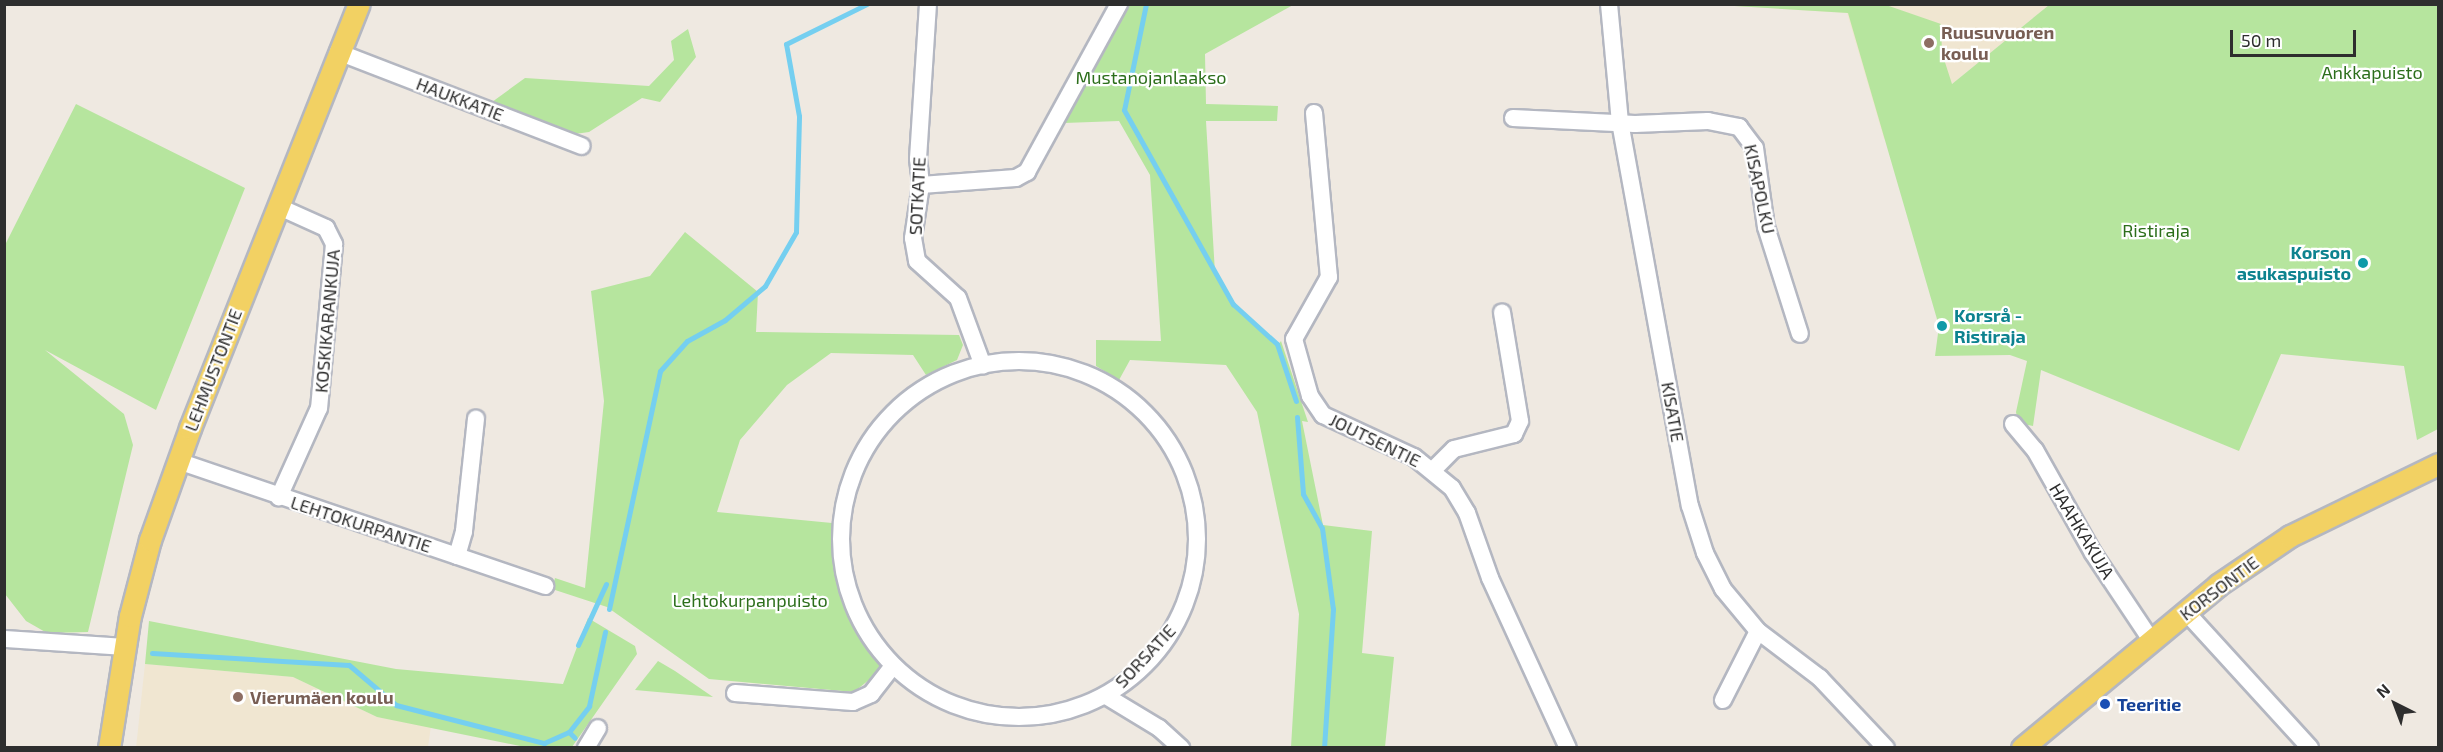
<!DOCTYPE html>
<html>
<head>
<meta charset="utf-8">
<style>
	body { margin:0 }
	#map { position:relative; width:2443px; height:752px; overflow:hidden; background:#efe9e1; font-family:"Exo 2",sans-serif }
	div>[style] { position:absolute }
	.education>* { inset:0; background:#f0e6d1 }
	.green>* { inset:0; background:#b6e59e }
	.stream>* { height:5px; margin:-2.5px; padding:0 2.5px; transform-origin:2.5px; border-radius:2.5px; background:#75cff0 }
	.roads { filter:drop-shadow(2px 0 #b4b7c1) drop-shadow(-2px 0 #b4b7c1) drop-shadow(0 2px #b4b7c1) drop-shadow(0 -2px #b4b7c1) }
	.minor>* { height:16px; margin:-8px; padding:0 8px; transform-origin:8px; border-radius:8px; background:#fff }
	.minor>.ring { margin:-8px; padding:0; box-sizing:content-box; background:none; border:16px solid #fff; border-radius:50% }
	.major>* { height:21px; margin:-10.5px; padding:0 10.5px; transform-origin:10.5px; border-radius:10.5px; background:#f2d163 }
	.dots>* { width:16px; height:16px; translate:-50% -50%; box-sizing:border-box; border:3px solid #fff; border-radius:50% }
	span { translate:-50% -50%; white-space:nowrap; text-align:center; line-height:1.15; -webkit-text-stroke:4.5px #fff; paint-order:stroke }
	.education-label { font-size:18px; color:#785e54; font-weight:700 }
	.left { translate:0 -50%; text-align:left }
	.park-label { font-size:18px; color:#2c6e1b }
	.street-label { font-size:18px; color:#2e2e2e }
	.culture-label { font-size:18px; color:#0d838f; font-weight:700 }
	.right { translate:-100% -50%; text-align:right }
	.transit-label { font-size:18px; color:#164399; font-weight:700 }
	.frame { position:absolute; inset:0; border:6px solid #2e2e2e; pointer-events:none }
	.north { position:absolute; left:2365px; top:674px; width:60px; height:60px; -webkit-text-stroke:4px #fff; paint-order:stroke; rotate:318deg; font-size:16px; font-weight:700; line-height:24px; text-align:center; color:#2e2e2e }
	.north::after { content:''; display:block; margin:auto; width:21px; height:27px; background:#2e2e2e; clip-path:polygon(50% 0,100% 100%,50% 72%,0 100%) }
	.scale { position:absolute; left:2230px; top:30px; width:126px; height:27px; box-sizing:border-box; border:3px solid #2e2e2e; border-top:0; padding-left:8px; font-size:18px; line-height:21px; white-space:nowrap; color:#2e2e2e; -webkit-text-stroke:4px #fff; paint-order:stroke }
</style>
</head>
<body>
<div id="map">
	<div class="education">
		<div style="clip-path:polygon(1718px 5px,2049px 5px,1884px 139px,1847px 13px)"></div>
		<div style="clip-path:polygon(145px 664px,293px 677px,377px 717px,431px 726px,428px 747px,136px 748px)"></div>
	</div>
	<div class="green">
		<div style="clip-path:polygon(1127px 5px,1293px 5px,1205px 54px,1206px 104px,1278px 106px,1277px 121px,1206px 121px,1215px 273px,1233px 306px,1278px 345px,1281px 341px,1308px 422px,1302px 421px,1323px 525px,1372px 531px,1362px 653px,1394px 657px,1385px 747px,1291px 747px,1299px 614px,1257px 412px,1226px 365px,1130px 360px,1119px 380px,1096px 366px,1096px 340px,1161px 341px,1150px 175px,1119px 121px,1064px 123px)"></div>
		<div style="clip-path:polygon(1718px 5px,1886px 5px,1941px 24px,1942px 53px,1952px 84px,2049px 5px,2438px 5px,2438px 429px,2417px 440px,2404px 366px,2281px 354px,2239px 451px,2041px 370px,2033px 426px,2018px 423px,2016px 412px,2027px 361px,2010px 355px,1935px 356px,1939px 326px,1848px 13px)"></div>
		<div style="clip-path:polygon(688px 29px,696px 57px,660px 102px,642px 98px,589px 132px,575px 134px,492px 102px,525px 78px,649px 86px,674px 60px,671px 41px)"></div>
		<div style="clip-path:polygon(76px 104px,245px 188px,156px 410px,45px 350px,124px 414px,133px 445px,88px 632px,47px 633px,26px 621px,5px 594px,5px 245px)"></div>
		<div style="clip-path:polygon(685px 232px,758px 292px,756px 332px,959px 335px,963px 345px,957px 360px,926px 375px,913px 355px,831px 353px,787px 385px,740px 440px,717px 512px,832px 523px,833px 557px,848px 610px,885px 667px,854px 692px,709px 679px,607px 607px,552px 589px,555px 578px,585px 588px,604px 401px,591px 291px,650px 276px)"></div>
		<div style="clip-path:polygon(588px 618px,635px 646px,637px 654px,572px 747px,525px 747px,377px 717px,293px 677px,145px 664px,149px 621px,396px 669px,563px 684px)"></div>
		<div style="clip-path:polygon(658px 661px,675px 671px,713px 697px,635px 690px)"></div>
	</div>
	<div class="stream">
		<div style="left:1146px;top:4px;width:108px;rotate:101.7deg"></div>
		<div style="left:1124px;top:110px;width:223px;rotate:60.7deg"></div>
		<div style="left:1233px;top:304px;width:59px;rotate:42.3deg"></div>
		<div style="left:1277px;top:344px;width:60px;rotate:71.6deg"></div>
		<div style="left:1297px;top:417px;width:77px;rotate:85.5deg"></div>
		<div style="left:1303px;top:494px;width:39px;rotate:61deg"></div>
		<div style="left:1322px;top:528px;width:82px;rotate:82.3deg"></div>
		<div style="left:1333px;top:609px;width:139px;rotate:93.7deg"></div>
		<div style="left:609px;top:609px;width:243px;rotate:-77.9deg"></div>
		<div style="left:660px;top:371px;width:40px;rotate:-48deg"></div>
		<div style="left:687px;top:341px;width:43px;rotate:-28.9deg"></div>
		<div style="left:725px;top:320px;width:52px;rotate:-40.4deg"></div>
		<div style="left:765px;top:286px;width:62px;rotate:-60.1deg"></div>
		<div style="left:796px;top:232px;width:116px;rotate:-88.5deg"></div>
		<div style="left:799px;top:116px;width:73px;rotate:-100.2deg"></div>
		<div style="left:786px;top:44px;width:90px;rotate:-26.3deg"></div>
		<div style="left:578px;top:645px;width:67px;rotate:-65.3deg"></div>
		<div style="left:152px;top:653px;width:197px;rotate:3.5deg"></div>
		<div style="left:349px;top:665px;width:62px;rotate:40.4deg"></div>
		<div style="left:396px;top:705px;width:153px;rotate:14.4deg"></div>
		<div style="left:544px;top:743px;width:27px;rotate:-24deg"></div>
		<div style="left:569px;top:732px;width:33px;rotate:-52deg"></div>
		<div style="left:589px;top:706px;width:76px;rotate:-77.8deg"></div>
		<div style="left:569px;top:732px;width:8px;rotate:45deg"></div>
	</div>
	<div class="roads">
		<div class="minor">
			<div style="left:928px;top:4px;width:155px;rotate:93.7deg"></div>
			<div style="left:918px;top:159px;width:26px;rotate:83deg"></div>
			<div style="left:921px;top:185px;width:54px;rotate:98.6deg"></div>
			<div style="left:913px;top:238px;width:23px;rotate:80deg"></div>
			<div style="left:917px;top:261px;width:55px;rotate:42.1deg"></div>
			<div style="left:958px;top:298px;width:72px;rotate:69.8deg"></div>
			<div style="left:1609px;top:4px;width:119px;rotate:84.7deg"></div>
			<div style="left:1620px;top:122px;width:390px;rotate:79.7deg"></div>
			<div style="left:1690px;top:506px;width:49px;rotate:72.3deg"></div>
			<div style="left:1705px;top:553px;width:40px;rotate:63.4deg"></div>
			<div style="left:1723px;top:589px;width:55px;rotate:50.2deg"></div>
			<div style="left:1758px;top:631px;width:78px;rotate:37.2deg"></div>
			<div style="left:1820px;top:678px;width:96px;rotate:46.7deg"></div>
			<div style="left:338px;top:52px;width:261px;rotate:21.1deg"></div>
			<div style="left:1314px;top:113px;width:165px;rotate:84.8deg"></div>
			<div style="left:1329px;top:277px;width:71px;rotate:119.4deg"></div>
			<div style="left:1294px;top:339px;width:59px;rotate:74.3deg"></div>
			<div style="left:1310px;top:396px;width:23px;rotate:56deg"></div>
			<div style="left:1323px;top:415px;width:100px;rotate:24.8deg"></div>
			<div style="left:1414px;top:457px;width:49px;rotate:39.2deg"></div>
			<div style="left:1452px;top:488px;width:29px;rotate:59deg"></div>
			<div style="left:1467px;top:513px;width:69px;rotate:70.5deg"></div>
			<div style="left:1490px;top:578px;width:187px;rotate:65.4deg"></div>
			<div style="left:1513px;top:118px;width:122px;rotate:2.8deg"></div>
			<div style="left:1635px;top:124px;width:73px;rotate:-2.4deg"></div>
			<div style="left:1708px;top:121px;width:32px;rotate:11deg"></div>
			<div style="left:1739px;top:127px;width:26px;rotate:53deg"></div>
			<div style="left:1755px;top:148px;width:80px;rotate:82.1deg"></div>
			<div style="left:1766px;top:227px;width:112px;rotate:72.4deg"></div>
			<div style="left:921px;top:185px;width:95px;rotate:-4.2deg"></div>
			<div style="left:1016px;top:178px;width:13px;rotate:-29deg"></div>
			<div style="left:1027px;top:172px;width:192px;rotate:-61.3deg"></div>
			<div style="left:277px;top:206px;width:54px;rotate:24.2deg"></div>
			<div style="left:326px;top:228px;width:18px;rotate:63deg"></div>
			<div style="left:334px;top:244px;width:165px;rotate:95.2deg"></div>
			<div style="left:319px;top:408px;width:98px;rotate:114.2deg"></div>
			<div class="ring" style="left:841px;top:361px;width:340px;height:340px"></div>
			<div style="left:2013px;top:424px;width:34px;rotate:50deg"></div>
			<div style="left:2035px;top:450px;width:118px;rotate:60.6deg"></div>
			<div style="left:2093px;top:553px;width:105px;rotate:56.3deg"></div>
			<div style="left:178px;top:461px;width:388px;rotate:18.8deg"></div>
			<div style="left:1434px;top:469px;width:28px;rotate:-45deg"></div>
			<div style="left:1454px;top:449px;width:62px;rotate:-14deg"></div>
			<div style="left:1514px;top:434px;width:14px;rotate:-65deg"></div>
			<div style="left:1520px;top:421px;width:110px;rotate:-99.4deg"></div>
			<div style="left:457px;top:556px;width:26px;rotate:-74deg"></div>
			<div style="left:464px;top:531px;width:113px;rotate:-83.9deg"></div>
			<div style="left:2186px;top:612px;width:184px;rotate:47.6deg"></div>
			<div style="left:4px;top:639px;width:121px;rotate:3.8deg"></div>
			<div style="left:735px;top:693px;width:118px;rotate:4.4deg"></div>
			<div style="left:853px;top:702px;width:20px;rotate:-24deg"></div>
			<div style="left:871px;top:694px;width:36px;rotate:-52deg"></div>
			<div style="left:1106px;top:696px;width:62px;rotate:31.1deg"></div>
			<div style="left:1159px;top:728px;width:30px;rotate:42deg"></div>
			<div style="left:1723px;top:700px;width:77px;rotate:-63.1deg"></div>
			<div style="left:586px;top:748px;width:23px;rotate:-59deg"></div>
		</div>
		<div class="major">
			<div style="left:109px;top:748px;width:134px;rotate:-81deg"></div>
			<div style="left:130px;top:616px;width:79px;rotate:-75.3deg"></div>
			<div style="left:150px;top:540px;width:119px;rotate:-70.3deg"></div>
			<div style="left:190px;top:428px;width:456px;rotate:-68.3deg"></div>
			<div style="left:2022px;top:748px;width:255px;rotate:-39.7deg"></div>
			<div style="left:2218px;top:585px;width:87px;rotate:-34.2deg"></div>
			<div style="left:2290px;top:536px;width:165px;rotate:-25.9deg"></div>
		</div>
	</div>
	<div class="dots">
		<div style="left:1929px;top:43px;background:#8d6e63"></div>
		<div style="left:2363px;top:263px;background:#0f9aa8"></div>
		<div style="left:1942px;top:326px;background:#0f9aa8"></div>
		<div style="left:238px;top:697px;background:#8d6e63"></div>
		<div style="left:2105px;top:704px;background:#1a4fb4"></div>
	</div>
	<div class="education-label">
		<span class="left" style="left:1941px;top:43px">Ruusuvuoren<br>koulu</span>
		<span class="left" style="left:250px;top:697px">Vierumäen koulu</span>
	</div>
	<div class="park-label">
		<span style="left:2372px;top:72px">Ankkapuisto</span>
		<span style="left:1151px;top:77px">Mustanojanlaakso</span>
		<span style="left:2156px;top:230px">Ristiraja</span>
		<span style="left:750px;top:600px">Lehtokurpanpuisto</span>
	</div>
	<div class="street-label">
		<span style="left:460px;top:99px;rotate:21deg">HAUKKATIE</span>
		<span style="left:1760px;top:189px;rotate:78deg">KISAPOLKU</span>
		<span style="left:917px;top:196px;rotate:-87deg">SOTKATIE</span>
		<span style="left:327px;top:321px;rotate:-85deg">KOSKIKARANKUJA</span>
		<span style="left:213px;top:370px;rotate:-69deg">LEHMUSTONTIE</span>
		<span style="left:1673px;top:412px;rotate:80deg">KISATIE</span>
		<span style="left:1375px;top:440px;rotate:26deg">JOUTSENTIE</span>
		<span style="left:361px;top:524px;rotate:18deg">LEHTOKURPANTIE</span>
		<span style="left:2082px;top:531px;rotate:59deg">HAAHKAKUJA</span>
		<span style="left:2219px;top:588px;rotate:-37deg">KORSONTIE</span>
		<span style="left:1145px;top:656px;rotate:-47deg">SORSATIE</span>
	</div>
	<div class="culture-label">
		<span class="right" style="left:2351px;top:263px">Korson<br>asukaspuisto</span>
		<span class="left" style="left:1954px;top:326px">Korsrå -<br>Ristiraja</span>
	</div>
	<div class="transit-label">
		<span class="left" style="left:2117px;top:704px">Teeritie</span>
	</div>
	<div class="frame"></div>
	<div class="north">N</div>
	<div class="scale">50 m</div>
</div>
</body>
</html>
